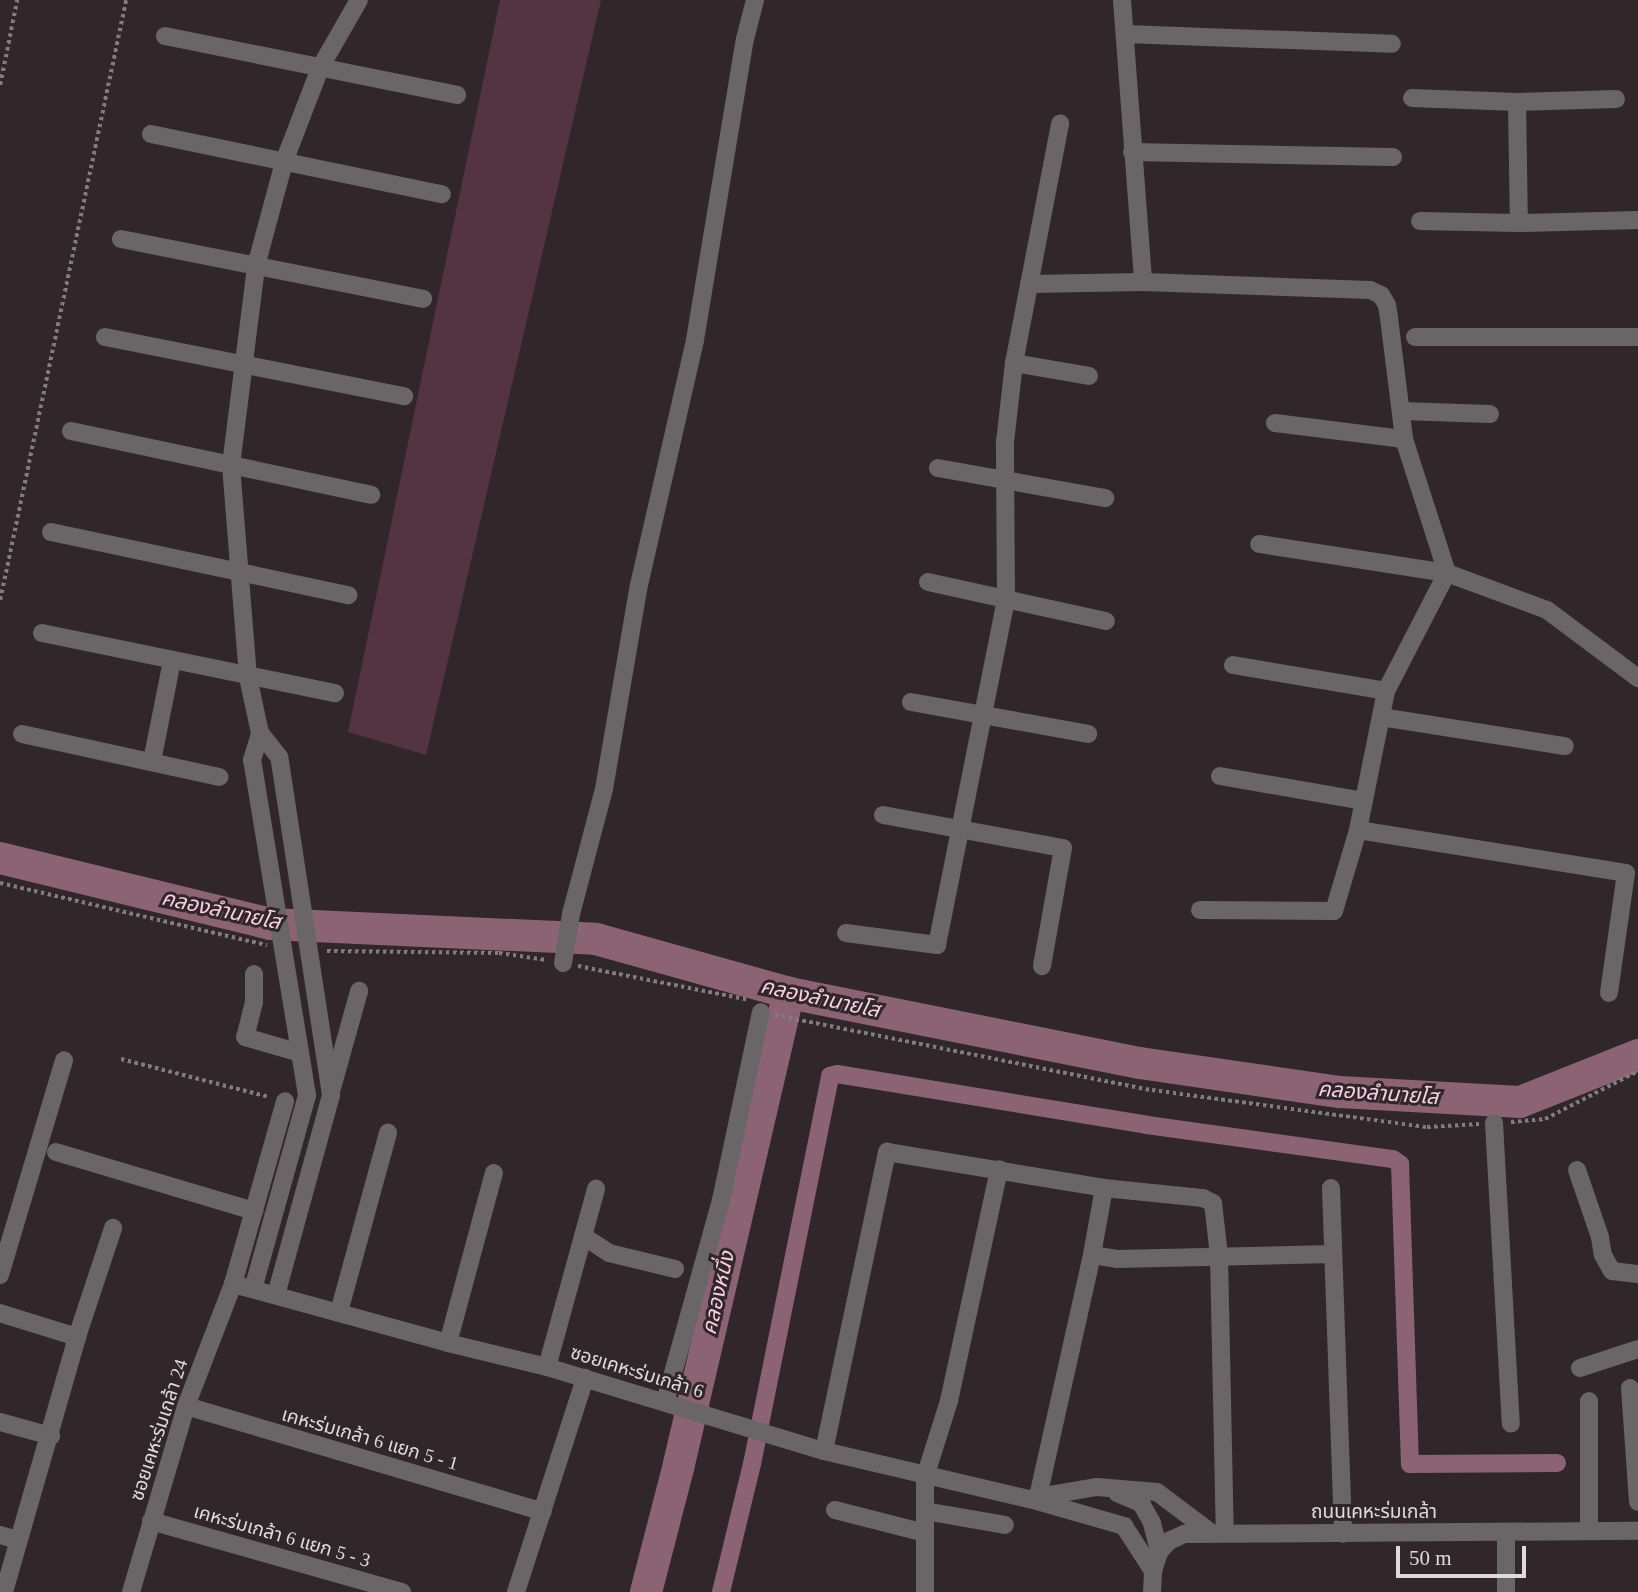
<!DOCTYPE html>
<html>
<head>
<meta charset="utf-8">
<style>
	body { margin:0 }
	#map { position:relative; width:1638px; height:1592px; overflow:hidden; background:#31272b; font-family:"Times New Roman","Noto Sans Thai",serif }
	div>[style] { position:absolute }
	.green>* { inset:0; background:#553441 }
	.canal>* { height:18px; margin:-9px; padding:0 9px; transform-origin:9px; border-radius:9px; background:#8b6372 }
	.river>* { height:32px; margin:-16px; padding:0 16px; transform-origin:16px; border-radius:16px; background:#8b6372 }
	.path>* { height:3.5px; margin-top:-1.75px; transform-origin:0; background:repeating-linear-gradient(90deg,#837b7e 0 3.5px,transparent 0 7px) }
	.minor>* { height:18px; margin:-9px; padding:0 9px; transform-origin:9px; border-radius:9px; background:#6a6567 }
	span { translate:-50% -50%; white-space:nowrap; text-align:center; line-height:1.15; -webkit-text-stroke:6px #31272b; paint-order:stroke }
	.street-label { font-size:19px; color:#e1dadd }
	.water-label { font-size:21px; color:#fad0e0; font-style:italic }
	.scale { position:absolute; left:1396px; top:1546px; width:130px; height:32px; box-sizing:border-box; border:4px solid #e1dadd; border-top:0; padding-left:9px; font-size:21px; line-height:24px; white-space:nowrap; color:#e1dadd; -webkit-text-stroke:5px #31272b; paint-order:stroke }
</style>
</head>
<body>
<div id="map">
	<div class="green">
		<div style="clip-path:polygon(500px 0,601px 0,426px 755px,348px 732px)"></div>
	</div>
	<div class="canal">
		<div style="left:721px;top:1592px;width:132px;rotate:-76.4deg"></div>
		<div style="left:752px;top:1464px;width:396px;rotate:-78.6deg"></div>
		<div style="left:830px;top:1076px;width:7px;rotate:-16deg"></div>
		<div style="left:837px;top:1074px;width:314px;rotate:9.3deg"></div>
		<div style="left:1147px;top:1125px;width:248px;rotate:7.9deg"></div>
		<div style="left:1393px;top:1159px;width:9px;rotate:36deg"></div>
		<div style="left:1400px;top:1164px;width:300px;rotate:88.1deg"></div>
		<div style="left:1410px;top:1464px;width:147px;rotate:-0.4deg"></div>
	</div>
	<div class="river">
		<div style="left:0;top:858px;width:278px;rotate:13.7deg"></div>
		<div style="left:270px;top:924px;width:326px;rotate:2.6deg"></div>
		<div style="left:596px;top:939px;width:200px;rotate:15.6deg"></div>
		<div style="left:789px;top:993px;width:358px;rotate:11.3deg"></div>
		<div style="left:1140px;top:1063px;width:202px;rotate:8.3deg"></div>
		<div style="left:1340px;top:1092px;width:180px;rotate:3.2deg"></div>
		<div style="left:1520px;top:1102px;width:127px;rotate:-21.7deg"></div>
		<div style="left:646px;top:1592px;width:132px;rotate:-75.5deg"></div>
		<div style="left:679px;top:1464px;width:484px;rotate:-76.9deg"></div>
	</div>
	<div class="path">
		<div style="left:0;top:85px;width:87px;rotate:-78.7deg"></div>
		<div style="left:0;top:600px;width:613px;rotate:-78.14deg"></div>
		<div style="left:0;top:883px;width:274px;rotate:13.1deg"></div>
		<div style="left:327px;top:951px;width:172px;rotate:0.7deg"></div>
		<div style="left:499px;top:953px;width:48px;rotate:8.5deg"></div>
		<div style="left:578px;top:966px;width:174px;rotate:11.2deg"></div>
		<div style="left:775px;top:1015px;width:384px;rotate:11.3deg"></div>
		<div style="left:1152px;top:1090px;width:277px;rotate:7.7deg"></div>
		<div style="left:1427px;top:1127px;width:52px;rotate:-3.3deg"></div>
		<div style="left:121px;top:1059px;width:153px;rotate:14.4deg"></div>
		<div style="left:1511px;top:1122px;width:34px;rotate:-5deg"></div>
		<div style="left:1545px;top:1119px;width:105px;rotate:-27.3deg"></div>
	</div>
	<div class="minor">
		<div style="left:1122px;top:0;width:283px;rotate:85.7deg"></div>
		<div style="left:1143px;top:282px;width:227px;rotate:2deg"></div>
		<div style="left:1370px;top:290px;width:12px;rotate:24deg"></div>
		<div style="left:1381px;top:295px;width:12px;rotate:59deg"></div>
		<div style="left:1387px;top:305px;width:13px;rotate:81deg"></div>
		<div style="left:1389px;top:318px;width:122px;rotate:82.9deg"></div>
		<div style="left:1404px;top:439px;width:141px;rotate:72.2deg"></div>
		<div style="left:1447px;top:573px;width:107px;rotate:20.3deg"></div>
		<div style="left:1547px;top:610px;width:114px;rotate:36.8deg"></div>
		<div style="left:1125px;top:34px;width:267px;rotate:2.1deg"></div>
		<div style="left:165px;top:36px;width:298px;rotate:11.4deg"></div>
		<div style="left:1412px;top:98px;width:105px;rotate:2.2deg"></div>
		<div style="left:1517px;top:102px;width:99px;rotate:-1.7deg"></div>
		<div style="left:1517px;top:102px;width:121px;rotate:89.1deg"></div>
		<div style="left:151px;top:134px;width:297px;rotate:11.7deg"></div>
		<div style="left:1132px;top:152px;width:261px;rotate:1.1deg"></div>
		<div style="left:1420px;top:221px;width:99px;rotate:1.2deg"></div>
		<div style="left:1519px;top:223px;width:119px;rotate:-1.4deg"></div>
		<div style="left:121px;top:239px;width:308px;rotate:11.2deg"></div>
		<div style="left:1029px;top:284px;width:114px;rotate:-1deg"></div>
		<div style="left:105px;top:337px;width:305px;rotate:11.2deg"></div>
		<div style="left:1415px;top:337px;width:223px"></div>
		<div style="left:1014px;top:363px;width:76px;rotate:9.8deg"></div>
		<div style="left:1402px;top:411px;width:88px;rotate:2deg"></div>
		<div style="left:1275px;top:423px;width:130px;rotate:7.1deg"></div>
		<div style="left:71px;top:431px;width:307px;rotate:12deg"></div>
		<div style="left:938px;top:468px;width:170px;rotate:10.2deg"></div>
		<div style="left:51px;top:532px;width:304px;rotate:12deg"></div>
		<div style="left:928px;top:582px;width:182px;rotate:12.4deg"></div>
		<div style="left:42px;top:633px;width:299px;rotate:11.6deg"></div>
		<div style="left:1233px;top:665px;width:155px;rotate:9.6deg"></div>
		<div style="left:911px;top:702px;width:180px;rotate:10.2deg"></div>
		<div style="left:1381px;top:717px;width:186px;rotate:9deg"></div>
		<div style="left:22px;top:734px;width:202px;rotate:12.3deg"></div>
		<div style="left:152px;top:761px;width:102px;rotate:-78.7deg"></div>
		<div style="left:1220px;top:776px;width:145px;rotate:9.9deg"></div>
		<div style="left:883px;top:815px;width:183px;rotate:10.4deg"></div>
		<div style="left:1063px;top:848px;width:120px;rotate:100.1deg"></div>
		<div style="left:1358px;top:830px;width:271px;rotate:9.1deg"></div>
		<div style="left:1626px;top:873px;width:121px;rotate:98.1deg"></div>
		<div style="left:1200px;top:910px;width:134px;rotate:0.4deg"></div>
		<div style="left:1334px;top:911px;width:84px;rotate:-73.5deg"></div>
		<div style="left:1358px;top:830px;width:142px;rotate:-78.6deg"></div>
		<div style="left:1386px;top:691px;width:133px;rotate:-62.7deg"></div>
		<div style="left:1447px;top:573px;width:190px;rotate:-171.2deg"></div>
		<div style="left:846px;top:933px;width:92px;rotate:7.5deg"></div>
		<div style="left:937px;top:945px;width:353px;rotate:-78.7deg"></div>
		<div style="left:1006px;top:599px;width:157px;rotate:-90.4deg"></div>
		<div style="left:1005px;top:442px;width:80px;rotate:-83.5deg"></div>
		<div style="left:1014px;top:363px;width:244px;rotate:-79.1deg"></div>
		<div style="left:563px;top:963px;width:50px;rotate:-80.7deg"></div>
		<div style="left:571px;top:914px;width:129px;rotate:-75.2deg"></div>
		<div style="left:604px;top:789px;width:207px;rotate:-80.3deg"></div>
		<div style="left:639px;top:585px;width:251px;rotate:-77.1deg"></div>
		<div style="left:695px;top:340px;width:305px;rotate:-80.6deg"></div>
		<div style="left:745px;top:39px;width:40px;rotate:-75.6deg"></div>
		<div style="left:254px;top:974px;width:28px;rotate:90deg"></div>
		<div style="left:254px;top:1002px;width:36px;rotate:104deg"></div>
		<div style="left:245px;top:1037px;width:57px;rotate:16.2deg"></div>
		<div style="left:332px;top:1088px;width:101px;rotate:-74.4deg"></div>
		<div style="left:1494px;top:1123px;width:301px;rotate:86.8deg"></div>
		<div style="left:56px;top:1152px;width:207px;rotate:16.6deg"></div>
		<div style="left:1577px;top:1170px;width:71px;rotate:71.1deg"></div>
		<div style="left:1600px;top:1237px;width:18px;rotate:81deg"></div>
		<div style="left:1603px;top:1255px;width:18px;rotate:61deg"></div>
		<div style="left:1612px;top:1271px;width:26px;rotate:7deg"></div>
		<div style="left:1104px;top:1188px;width:100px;rotate:5.8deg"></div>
		<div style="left:1203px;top:1198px;width:11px;rotate:27deg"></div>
		<div style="left:1213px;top:1203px;width:53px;rotate:83.5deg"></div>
		<div style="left:1219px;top:1256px;width:276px;rotate:88.8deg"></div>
		<div style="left:1331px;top:1188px;width:346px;rotate:88deg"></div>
		<div style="left:583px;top:1236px;width:31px;rotate:33deg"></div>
		<div style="left:609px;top:1253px;width:68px;rotate:13.6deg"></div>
		<div style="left:1092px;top:1255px;width:25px;rotate:9deg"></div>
		<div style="left:1117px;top:1259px;width:216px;rotate:-1.3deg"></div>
		<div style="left:0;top:1275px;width:224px;rotate:-73.4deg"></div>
		<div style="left:233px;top:1284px;width:223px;rotate:15.3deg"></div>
		<div style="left:448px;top:1343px;width:102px;rotate:13.6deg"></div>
		<div style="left:547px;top:1367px;width:289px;rotate:16.9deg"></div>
		<div style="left:824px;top:1451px;width:219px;rotate:13.2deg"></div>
		<div style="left:1037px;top:1501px;width:91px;rotate:16deg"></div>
		<div style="left:1124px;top:1526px;width:54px;rotate:57.2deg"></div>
		<div style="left:253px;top:1289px;width:201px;rotate:-74.4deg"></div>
		<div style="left:307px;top:1095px;width:339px;rotate:-99.3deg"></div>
		<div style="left:252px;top:760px;width:28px;rotate:-73deg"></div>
		<div style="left:276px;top:1295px;width:207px;rotate:-74.6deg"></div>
		<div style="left:331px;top:1095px;width:342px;rotate:-98.7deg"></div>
		<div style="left:279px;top:757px;width:31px;rotate:-128deg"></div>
		<div style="left:260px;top:733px;width:57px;rotate:-102.1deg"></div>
		<div style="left:248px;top:677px;width:213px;rotate:-94.6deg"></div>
		<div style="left:231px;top:465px;width:201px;rotate:-82.8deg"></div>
		<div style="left:256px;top:266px;width:108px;rotate:-74.9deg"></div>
		<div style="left:284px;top:162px;width:101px;rotate:-69deg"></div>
		<div style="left:320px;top:68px;width:78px;rotate:-60.2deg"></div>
		<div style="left:339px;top:1312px;width:186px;rotate:-74.7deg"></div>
		<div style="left:0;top:1313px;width:81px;rotate:17.3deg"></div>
		<div style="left:448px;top:1343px;width:176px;rotate:-74.9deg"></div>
		<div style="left:547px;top:1367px;width:185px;rotate:-74.6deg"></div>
		<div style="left:1580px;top:1368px;width:61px;rotate:-18.1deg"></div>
		<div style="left:1630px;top:1388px;width:114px;rotate:86deg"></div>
		<div style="left:1589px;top:1401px;width:130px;rotate:90deg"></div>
		<div style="left:665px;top:1402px;width:210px;rotate:-74.5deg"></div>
		<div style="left:721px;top:1200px;width:192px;rotate:-78deg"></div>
		<div style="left:186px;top:1406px;width:372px;rotate:16.5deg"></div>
		<div style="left:0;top:1422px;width:53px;rotate:15.4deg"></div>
		<div style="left:824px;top:1451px;width:306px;rotate:-78.1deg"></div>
		<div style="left:887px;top:1152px;width:220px;rotate:9.4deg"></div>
		<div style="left:1104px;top:1188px;width:68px;rotate:100.2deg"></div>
		<div style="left:1092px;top:1255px;width:252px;rotate:102.6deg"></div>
		<div style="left:1117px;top:1493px;width:26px;rotate:23deg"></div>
		<div style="left:1141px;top:1503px;width:23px;rotate:61deg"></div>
		<div style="left:1152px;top:1523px;width:30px;rotate:76deg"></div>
		<div style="left:1032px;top:1498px;width:66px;rotate:-9.6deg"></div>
		<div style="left:1097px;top:1487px;width:60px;rotate:4.8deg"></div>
		<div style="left:1157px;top:1492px;width:66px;rotate:37deg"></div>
		<div style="left:835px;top:1510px;width:93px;rotate:14.3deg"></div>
		<div style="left:925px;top:1511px;width:81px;rotate:9.9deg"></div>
		<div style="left:151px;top:1521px;width:261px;rotate:15.8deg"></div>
		<div style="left:0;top:1535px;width:19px;rotate:16deg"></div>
		<div style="left:4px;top:1592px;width:265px;rotate:-74deg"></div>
		<div style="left:77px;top:1337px;width:115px;rotate:-71.7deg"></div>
		<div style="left:131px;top:1592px;width:194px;rotate:-73.5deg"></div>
		<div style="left:186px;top:1406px;width:131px;rotate:-68.9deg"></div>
		<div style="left:233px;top:1284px;width:190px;rotate:-74.1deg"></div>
		<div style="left:516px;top:1592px;width:225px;rotate:-72.1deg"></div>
		<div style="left:925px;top:1592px;width:115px;rotate:-90deg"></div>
		<div style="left:925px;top:1477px;width:80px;rotate:-72.5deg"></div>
		<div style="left:949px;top:1401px;width:237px;rotate:-77.8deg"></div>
		<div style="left:1152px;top:1592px;width:21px;rotate:-87deg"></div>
		<div style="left:1153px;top:1571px;width:20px;rotate:-72deg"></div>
		<div style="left:1159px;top:1552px;width:15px;rotate:-48deg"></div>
		<div style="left:1169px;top:1541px;width:17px;rotate:-25deg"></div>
		<div style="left:1184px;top:1534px;width:454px;rotate:-0.4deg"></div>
		<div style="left:1506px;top:1592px;width:60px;rotate:-90deg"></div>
	</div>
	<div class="street-label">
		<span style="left:637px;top:1372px;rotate:17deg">ซอยเคหะร่มเกล้า 6</span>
		<span style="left:159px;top:1430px;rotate:-72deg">ซอยเคหะร่มเกล้า 24</span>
		<span style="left:370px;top:1439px;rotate:16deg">เคหะร่มเกล้า 6 แยก 5 - 1</span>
		<span style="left:1374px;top:1512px">ถนนเคหะร่มเกล้า</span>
		<span style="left:282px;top:1536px;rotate:16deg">เคหะร่มเกล้า 6 แยก 5 - 3</span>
	</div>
	<div class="water-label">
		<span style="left:221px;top:910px;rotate:12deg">คลองลำนายโส</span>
		<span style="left:820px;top:998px;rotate:12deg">คลองลำนายโส</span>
		<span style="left:1378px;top:1093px;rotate:4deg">คลองลำนายโส</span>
		<span style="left:718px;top:1293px;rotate:-77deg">คลองหนึ่ง</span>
	</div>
	<div class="scale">50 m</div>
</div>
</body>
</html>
